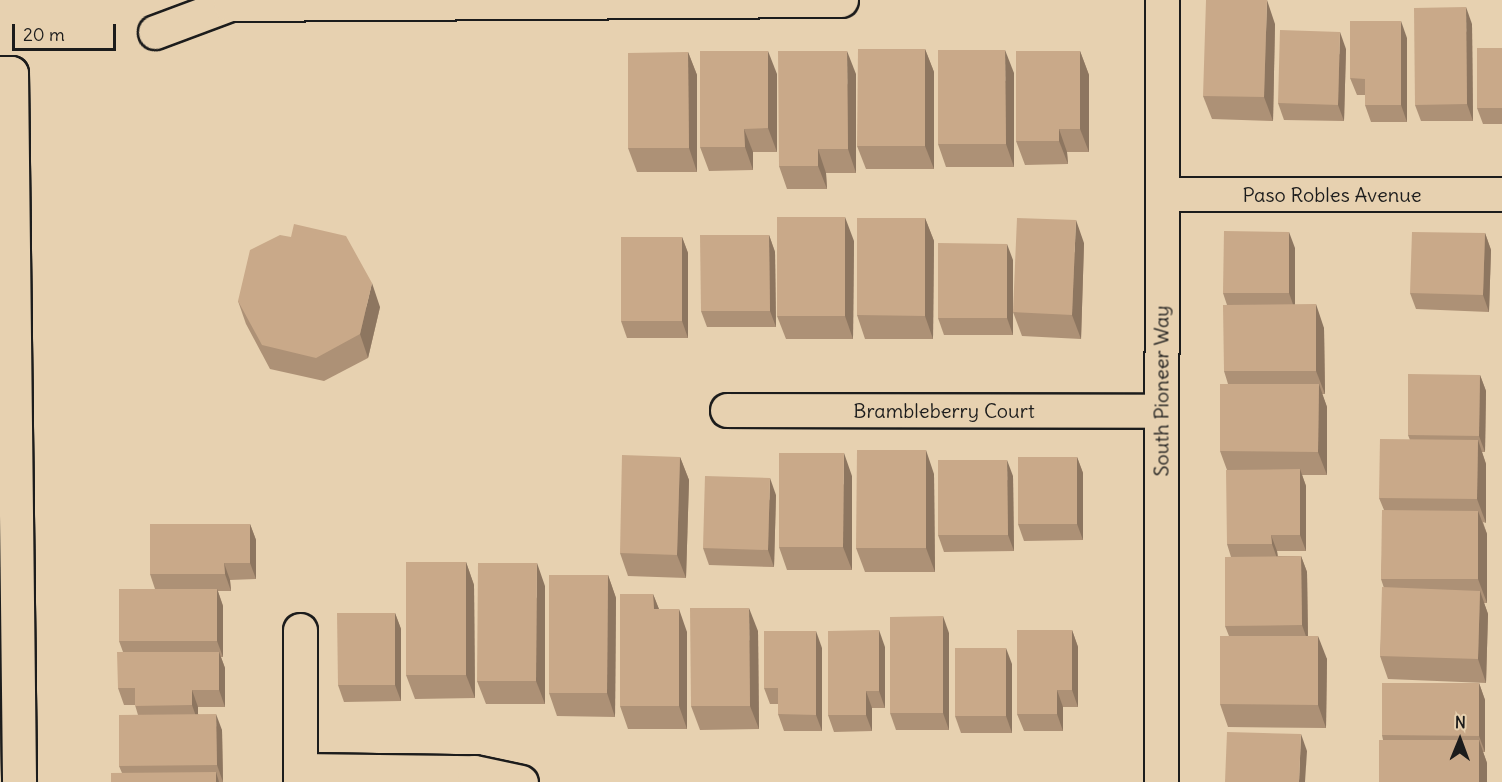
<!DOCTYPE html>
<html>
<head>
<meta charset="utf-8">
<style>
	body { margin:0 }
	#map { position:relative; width:1502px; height:782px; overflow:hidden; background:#e7d1b0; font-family:Delius,sans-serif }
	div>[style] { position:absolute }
	.roads { filter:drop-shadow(2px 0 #1c1c1c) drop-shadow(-2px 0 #1c1c1c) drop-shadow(0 2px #1c1c1c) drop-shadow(0 -2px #1c1c1c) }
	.minor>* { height:33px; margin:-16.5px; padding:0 16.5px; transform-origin:16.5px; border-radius:16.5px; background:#e7d1b0 }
	.wall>* { inset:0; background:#ad9176 }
	.shaded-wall>* { inset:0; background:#8d7660 }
	.building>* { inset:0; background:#c9a989 }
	span { translate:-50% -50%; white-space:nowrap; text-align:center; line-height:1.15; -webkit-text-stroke:4.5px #e7d1b0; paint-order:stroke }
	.street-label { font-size:20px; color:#1c1c1c }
	.north { position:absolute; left:1430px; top:710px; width:60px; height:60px; -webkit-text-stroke:4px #e7d1b0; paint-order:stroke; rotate:1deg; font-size:16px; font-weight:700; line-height:24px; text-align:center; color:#1c1c1c }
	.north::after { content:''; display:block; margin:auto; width:21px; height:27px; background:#1c1c1c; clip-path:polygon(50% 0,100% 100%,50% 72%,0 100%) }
	.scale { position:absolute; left:12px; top:24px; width:104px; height:27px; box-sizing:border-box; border:3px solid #1c1c1c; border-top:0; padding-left:8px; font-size:18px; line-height:21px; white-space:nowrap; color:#1c1c1c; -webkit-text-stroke:4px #e7d1b0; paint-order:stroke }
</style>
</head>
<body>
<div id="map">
	<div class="roads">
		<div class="minor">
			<div style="left:155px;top:32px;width:80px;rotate:-20.5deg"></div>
			<div style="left:230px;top:4px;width:611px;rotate:-0.38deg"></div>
			<div style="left:0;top:73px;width:11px"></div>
			<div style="left:11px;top:73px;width:709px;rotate:89.35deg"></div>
			<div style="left:1162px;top:194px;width:340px"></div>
			<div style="left:727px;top:410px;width:434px;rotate:0.1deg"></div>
			<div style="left:300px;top:770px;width:174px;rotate:0.7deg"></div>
			<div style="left:474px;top:772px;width:48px;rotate:12deg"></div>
			<div style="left:300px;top:782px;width:152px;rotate:-90deg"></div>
			<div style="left:1161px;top:782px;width:782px;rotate:-89.93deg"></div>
		</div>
	</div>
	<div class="wall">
		<div style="clip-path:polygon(1275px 24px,1273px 121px,1212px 119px,1203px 96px)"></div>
		<div style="clip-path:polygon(1472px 24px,1473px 121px,1421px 121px,1415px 105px)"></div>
		<div style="clip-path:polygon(1407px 38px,1407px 122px,1371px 122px,1365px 105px,1365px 95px,1357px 95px,1350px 78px)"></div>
		<div style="clip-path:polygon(1502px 48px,1502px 124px,1483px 124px,1477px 108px)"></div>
		<div style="clip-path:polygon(925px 49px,934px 72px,934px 169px,866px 169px,857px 146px)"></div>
		<div style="clip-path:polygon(1346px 49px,1344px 121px,1284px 120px,1278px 103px)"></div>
		<div style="clip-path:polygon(1080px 51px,1089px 75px,1089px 152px,1067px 152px,1068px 164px,1025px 165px,1016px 141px)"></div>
		<div style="clip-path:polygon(688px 52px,697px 75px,697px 172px,637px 172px,628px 148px)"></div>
		<div style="clip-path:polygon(1014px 73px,1014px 167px,946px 167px,938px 144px)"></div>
		<div style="clip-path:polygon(777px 74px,777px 152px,753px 152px,753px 170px,709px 171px,700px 147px)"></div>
		<div style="clip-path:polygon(856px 74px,856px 173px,826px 173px,827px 189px,787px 189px,779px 166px)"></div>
		<div style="clip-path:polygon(925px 218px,934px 241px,933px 339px,865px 339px,857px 315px)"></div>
		<div style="clip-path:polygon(1485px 233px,1491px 250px,1489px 312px,1416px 309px,1410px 293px)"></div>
		<div style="clip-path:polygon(769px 235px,775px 252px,776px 327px,707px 327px,701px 311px)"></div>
		<div style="clip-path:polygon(682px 237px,688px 253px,688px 338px,627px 338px,621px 321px)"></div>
		<div style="clip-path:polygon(854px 241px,853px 339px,786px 339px,777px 316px)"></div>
		<div style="clip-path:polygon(1084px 243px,1081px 339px,1022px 336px,1013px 312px)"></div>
		<div style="clip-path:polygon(1295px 248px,1295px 305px,1324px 328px,1325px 394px,1322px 394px,1327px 407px,1327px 475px,1302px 475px,1306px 486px,1306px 551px,1277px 551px,1278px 556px,1301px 556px,1307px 572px,1308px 636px,1327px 659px,1326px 728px,1228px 727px,1220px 704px,1229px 636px,1225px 626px,1231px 557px,1227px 544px,1227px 470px,1220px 451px,1228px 384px,1224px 371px,1227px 305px,1223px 293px)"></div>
		<div style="clip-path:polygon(1013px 260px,1013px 335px,944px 335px,938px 318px)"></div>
		<div style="clip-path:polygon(238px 301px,380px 307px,368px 358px,324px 381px,270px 369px,246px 324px)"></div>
		<div style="clip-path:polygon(1480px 375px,1486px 391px,1485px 452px,1482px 452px,1486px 464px,1486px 523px,1483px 522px,1487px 534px,1487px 603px,1484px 603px,1488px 614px,1486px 683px,1388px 679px,1380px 656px,1384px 588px,1381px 579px,1384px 510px,1379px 498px,1410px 440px,1408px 435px)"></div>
		<div style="clip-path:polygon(680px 457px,689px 480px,686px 578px,628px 576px,620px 553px)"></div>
		<div style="clip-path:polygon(1077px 457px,1083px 473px,1083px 540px,1024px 541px,1018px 524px)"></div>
		<div style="clip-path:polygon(934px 474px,935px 572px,865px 572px,856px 548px)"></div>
		<div style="clip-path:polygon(852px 476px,852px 570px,787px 570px,779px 547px)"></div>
		<div style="clip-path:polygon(1013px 476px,1014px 551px,944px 552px,938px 535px)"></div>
		<div style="clip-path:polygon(776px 495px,774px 567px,709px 565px,703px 548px)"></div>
		<div style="clip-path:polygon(250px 524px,256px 540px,256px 579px,230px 580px,231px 591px,218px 591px,223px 606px,223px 657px,221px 657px,225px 668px,225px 707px,198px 707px,198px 714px,222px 730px,223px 782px,111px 782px,122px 773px,119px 766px,138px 715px,135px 705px,124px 705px,118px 688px,123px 652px,119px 641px,155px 589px,150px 574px)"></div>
		<div style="clip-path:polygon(466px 562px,474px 585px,475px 698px,415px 699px,406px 675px)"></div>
		<div style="clip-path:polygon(608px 575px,616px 598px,615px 717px,557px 716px,549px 693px)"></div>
		<div style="clip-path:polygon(545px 586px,545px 704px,486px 704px,477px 681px)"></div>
		<div style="clip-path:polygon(653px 594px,659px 609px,687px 632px,687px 729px,628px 729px,620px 706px)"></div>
		<div style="clip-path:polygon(395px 613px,401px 629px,401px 701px,344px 702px,338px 685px)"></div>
		<div style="clip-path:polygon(1072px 630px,1078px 647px,1078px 707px,1063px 707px,1063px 731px,1024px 731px,1017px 714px)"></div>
		<div style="clip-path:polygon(758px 631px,759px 729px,700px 730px,691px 706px)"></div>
		<div style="clip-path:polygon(949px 633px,949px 730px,896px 730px,890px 713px)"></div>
		<div style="clip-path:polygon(885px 647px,885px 708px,872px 708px,872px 731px,834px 732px,828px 715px)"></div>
		<div style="clip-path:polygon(822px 648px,822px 731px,784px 731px,778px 714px,778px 704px,770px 704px,764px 688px)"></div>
		<div style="clip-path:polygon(1012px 664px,1012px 733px,961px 733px,955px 716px)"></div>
		<div style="clip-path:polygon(1479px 683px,1485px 700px,1485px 752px,1483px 752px,1487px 763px,1383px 740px,1382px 735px)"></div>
	</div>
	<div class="shaded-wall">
		<div style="clip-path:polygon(1267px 0,1275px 24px,1273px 121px,1264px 97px)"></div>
		<div style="clip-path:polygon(1466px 7px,1472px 24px,1473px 121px,1467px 104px)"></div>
		<div style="clip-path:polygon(1401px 21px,1407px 38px,1407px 122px,1401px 105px)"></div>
		<div style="clip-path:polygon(1340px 32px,1346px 49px,1344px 121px,1338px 105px)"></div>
		<div style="clip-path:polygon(925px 49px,934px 72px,934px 169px,925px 146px)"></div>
		<div style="clip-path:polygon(1005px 50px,1014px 73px,1014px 167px,1006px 144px)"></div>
		<div style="clip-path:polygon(768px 51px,777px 74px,777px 152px,768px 128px)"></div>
		<div style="clip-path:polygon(847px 51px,856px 74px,856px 173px,848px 149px)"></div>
		<div style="clip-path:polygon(1080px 51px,1089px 75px,1089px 152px,1080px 129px)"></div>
		<div style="clip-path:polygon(688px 52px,697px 75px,697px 172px,689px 148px)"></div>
		<div style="clip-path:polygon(744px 129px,753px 152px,753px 170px,745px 147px)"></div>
		<div style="clip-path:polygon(1059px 129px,1067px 152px,1068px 164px,1059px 141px)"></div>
		<div style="clip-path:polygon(818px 149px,826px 173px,827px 189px,818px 166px)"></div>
		<div style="clip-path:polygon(845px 217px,854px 241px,853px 339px,845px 316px)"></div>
		<div style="clip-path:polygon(925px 218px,934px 241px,933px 339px,925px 316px)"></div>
		<div style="clip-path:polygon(1076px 220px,1084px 243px,1081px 339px,1072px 315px)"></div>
		<div style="clip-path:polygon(1289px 232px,1295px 248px,1295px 310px,1289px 293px)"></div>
		<div style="clip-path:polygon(1485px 233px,1491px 250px,1489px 312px,1483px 295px)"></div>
		<div style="clip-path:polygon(769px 235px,775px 252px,776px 327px,770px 311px)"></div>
		<div style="clip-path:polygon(682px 237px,688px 253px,688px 338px,682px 321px)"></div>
		<div style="clip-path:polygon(1007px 244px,1013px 260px,1013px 335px,1007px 318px)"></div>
		<div style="clip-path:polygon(372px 283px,380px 307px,368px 358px,360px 334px)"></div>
		<div style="clip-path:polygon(1316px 304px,1324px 328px,1325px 394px,1316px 371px)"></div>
		<div style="clip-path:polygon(1480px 375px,1486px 391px,1485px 452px,1479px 436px)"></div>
		<div style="clip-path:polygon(1319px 384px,1327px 407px,1327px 475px,1318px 452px)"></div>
		<div style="clip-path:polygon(1478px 440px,1486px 464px,1486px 523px,1477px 499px)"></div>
		<div style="clip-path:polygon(926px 450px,934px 474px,935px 572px,926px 548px)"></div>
		<div style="clip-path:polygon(844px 453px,852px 476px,852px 570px,843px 547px)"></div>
		<div style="clip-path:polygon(680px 457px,689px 480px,686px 578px,677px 555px)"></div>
		<div style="clip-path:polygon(1077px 457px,1083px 473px,1083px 540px,1077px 524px)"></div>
		<div style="clip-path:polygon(1007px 460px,1013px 476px,1014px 551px,1008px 535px)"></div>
		<div style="clip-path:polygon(1300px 469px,1306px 486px,1306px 551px,1300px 535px)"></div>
		<div style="clip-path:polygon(770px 478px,776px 495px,774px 567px,768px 550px)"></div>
		<div style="clip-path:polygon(1478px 511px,1487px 534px,1487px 603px,1478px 579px)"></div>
		<div style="clip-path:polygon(250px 524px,256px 540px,256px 579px,250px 563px)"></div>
		<div style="clip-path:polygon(1271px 535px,1277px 551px,1278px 561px,1272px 544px)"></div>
		<div style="clip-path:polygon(1301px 556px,1307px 572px,1308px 642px,1302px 625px)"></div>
		<div style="clip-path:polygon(466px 562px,474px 585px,475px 698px,466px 675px)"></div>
		<div style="clip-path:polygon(224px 563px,230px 580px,231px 591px,225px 574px)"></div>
		<div style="clip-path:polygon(537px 563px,545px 586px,545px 704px,536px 681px)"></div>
		<div style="clip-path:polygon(608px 575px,616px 598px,615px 717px,607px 693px)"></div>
		<div style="clip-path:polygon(217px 589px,223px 606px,223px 657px,217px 641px)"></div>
		<div style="clip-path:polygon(1480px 591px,1488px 614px,1486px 683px,1478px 659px)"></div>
		<div style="clip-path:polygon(653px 594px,662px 617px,654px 609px)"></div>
		<div style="clip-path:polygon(749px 608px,758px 631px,759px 729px,750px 706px)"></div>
		<div style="clip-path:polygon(679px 609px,687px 632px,687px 729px,679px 706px)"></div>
		<div style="clip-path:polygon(395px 613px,401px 629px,401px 701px,395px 685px)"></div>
		<div style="clip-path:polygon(943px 616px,949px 633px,949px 730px,943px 713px)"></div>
		<div style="clip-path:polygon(879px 630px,885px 647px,885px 708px,879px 691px)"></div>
		<div style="clip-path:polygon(1072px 630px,1078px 647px,1078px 707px,1072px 690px)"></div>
		<div style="clip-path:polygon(816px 631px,822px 648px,822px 731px,816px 715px)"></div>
		<div style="clip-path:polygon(1318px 636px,1327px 659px,1326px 728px,1318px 705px)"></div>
		<div style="clip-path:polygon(1006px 648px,1012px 664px,1012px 733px,1006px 716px)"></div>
		<div style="clip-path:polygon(219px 652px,225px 668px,225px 707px,219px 690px)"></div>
		<div style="clip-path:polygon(1479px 683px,1485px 700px,1485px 752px,1479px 736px)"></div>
		<div style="clip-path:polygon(192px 690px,198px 707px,198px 722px,192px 705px)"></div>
		<div style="clip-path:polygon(1057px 690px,1063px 707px,1063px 731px,1057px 714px)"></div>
		<div style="clip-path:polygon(866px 691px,872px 708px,872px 731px,866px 715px)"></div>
		<div style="clip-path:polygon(216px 714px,222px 730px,223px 782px,217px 765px)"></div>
		<div style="clip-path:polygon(1301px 734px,1307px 751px,1305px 782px,1299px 782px)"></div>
		<div style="clip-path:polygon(1479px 740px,1487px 763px,1487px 782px,1479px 782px)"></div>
		<div style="clip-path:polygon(216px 772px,219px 782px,216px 782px)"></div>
	</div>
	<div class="building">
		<div style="clip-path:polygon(1206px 0,1267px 0,1264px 97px,1203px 96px)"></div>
		<div style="clip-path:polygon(1466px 7px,1467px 104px,1415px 105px,1414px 8px)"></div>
		<div style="clip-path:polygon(1350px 21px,1401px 21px,1401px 105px,1365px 105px,1365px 79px,1350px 78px)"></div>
		<div style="clip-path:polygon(1280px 30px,1340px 32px,1338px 105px,1278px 103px)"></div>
		<div style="clip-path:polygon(1477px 48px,1502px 48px,1502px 108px,1477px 108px)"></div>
		<div style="clip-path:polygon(858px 49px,925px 49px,925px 146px,857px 146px)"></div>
		<div style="clip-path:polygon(938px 50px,1005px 50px,1006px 144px,938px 144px)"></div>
		<div style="clip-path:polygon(700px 51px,768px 51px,768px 128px,744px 129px,745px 147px,700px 147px)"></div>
		<div style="clip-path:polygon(778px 51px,847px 51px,848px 149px,818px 149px,818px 166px,779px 166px)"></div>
		<div style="clip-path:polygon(1016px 51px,1080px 51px,1080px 129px,1059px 129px,1059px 141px,1016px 141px)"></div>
		<div style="clip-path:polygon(688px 52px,689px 148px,628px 148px,628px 53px)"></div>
		<div style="clip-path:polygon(777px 217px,845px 217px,845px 316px,777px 316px)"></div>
		<div style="clip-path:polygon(857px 218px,925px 218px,925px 316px,857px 315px)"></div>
		<div style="clip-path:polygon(1017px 218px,1076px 220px,1072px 315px,1013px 312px)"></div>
		<div style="clip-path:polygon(294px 224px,346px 236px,372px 283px,360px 334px,316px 358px,262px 345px,238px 301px,250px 250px,280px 235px,291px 237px)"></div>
		<div style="clip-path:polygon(1224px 231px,1289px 232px,1289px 293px,1223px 293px)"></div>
		<div style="clip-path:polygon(1412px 232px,1485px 233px,1483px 295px,1410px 293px)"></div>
		<div style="clip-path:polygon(700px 235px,769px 235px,770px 311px,701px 311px)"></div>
		<div style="clip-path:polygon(621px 237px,682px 237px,682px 321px,621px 321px)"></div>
		<div style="clip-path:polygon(938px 243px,1007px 244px,1007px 318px,938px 318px)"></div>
		<div style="clip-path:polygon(1316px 304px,1316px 371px,1224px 371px,1223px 305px)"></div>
		<div style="clip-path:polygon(1408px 374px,1480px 375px,1479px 436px,1408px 435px)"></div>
		<div style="clip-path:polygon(1220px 384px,1319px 384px,1318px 452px,1220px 451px)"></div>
		<div style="clip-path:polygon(1380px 439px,1478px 440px,1477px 499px,1379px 498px)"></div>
		<div style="clip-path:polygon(857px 450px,926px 450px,926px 548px,856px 548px)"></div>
		<div style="clip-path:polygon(779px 453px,844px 453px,843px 547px,779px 547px)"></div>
		<div style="clip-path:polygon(622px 455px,680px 457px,677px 555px,620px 553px)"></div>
		<div style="clip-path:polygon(1018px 457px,1077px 457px,1077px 524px,1018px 524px)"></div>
		<div style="clip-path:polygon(938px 460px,1007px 460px,1008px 535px,938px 535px)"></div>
		<div style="clip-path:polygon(1300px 469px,1300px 535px,1271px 535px,1272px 544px,1227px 544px,1226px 470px)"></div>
		<div style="clip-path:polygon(705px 476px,770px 478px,768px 550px,703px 548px)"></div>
		<div style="clip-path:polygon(1382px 510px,1478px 511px,1478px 579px,1381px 579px)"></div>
		<div style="clip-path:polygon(150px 524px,250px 524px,250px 563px,224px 563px,225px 574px,150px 574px)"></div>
		<div style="clip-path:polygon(1301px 556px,1302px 625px,1225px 626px,1225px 557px)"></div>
		<div style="clip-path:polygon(406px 562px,466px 562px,466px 675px,406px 675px)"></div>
		<div style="clip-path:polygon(478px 563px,537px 563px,536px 681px,477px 681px)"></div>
		<div style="clip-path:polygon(549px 575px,608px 575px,607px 693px,549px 693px)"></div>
		<div style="clip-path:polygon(1382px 587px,1480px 591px,1478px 659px,1380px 656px)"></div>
		<div style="clip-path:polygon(119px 589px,217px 589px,217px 641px,119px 641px)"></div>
		<div style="clip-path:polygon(620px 594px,653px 594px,654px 609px,679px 609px,679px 706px,620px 706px)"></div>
		<div style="clip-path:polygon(690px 608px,749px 608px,750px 706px,691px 706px)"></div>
		<div style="clip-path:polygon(337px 613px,395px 613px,395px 685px,338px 685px)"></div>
		<div style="clip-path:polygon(943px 616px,943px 713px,890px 713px,890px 617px)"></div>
		<div style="clip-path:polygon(879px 630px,879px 691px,866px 691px,866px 715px,828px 715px,828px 631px)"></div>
		<div style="clip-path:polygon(1017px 630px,1072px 630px,1072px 690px,1057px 690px,1057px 714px,1017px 714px)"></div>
		<div style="clip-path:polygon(764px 631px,816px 631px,816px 715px,778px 714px,778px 688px,764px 688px)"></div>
		<div style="clip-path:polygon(1220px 636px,1318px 636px,1318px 705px,1220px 704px)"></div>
		<div style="clip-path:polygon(955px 648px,1006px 648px,1006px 716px,955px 716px)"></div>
		<div style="clip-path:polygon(117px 652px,219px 652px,219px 690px,192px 690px,192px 705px,135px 706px,135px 688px,118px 688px)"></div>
		<div style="clip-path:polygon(1382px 683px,1479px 683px,1479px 736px,1382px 735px)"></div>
		<div style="clip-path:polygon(216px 714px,217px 765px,119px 766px,119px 715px)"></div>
		<div style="clip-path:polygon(1227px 732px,1301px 734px,1299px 782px,1225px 782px)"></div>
		<div style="clip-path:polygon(1379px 740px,1479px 740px,1479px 782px,1379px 782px)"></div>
		<div style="clip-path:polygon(216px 772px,216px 782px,111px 782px,111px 773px)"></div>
	</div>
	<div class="street-label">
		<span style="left:1332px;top:194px">Paso Robles Avenue</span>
		<span style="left:1161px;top:391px;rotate:-90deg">South Pioneer Way</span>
		<span style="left:944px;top:410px">Brambleberry Court</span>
	</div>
	<div class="north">N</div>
	<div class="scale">20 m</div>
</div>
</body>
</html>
